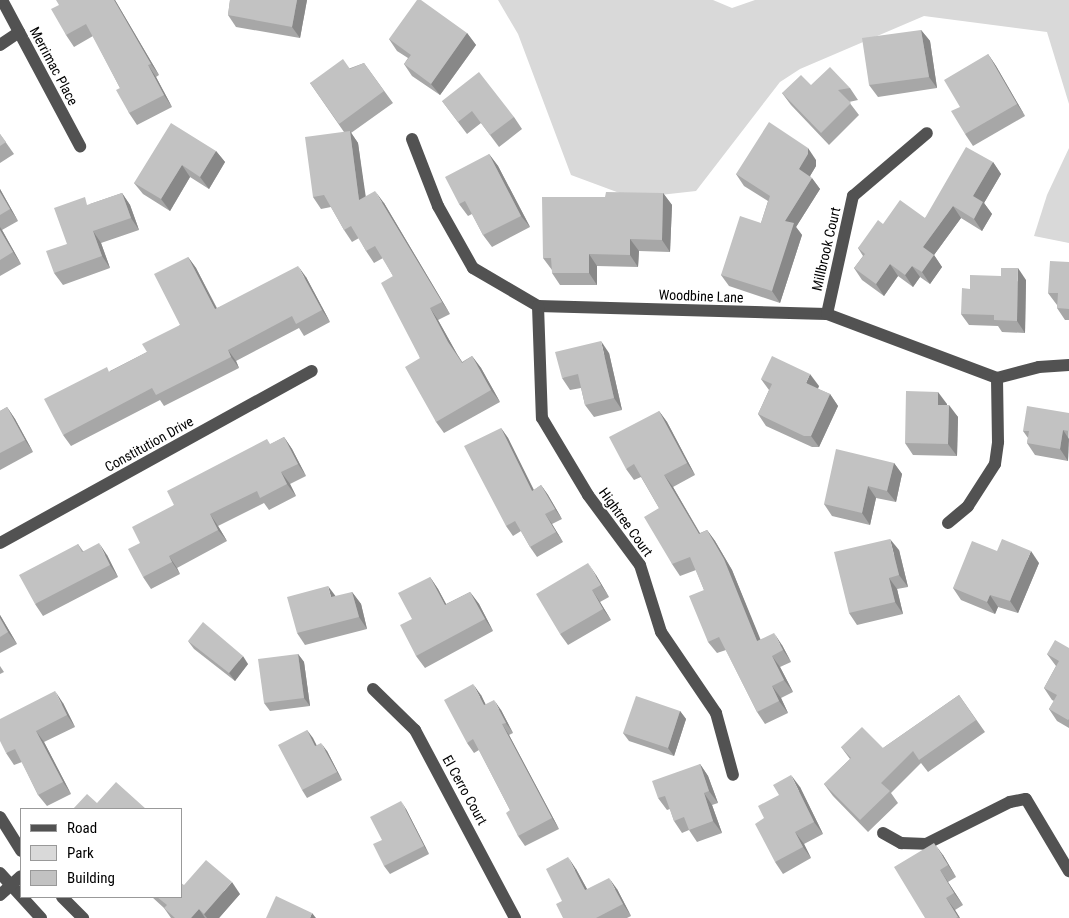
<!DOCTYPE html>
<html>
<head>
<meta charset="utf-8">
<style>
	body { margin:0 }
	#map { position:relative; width:1069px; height:918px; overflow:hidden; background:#fff; font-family:"Roboto Condensed",sans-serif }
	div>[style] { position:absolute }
	.green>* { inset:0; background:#d9d9d9 }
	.minor>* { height:12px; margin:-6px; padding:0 6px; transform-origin:6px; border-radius:6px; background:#525252 }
	.wall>* { inset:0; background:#a7a7a7 }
	.shaded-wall>* { inset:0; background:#888 }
	.building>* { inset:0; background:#c2c2c2 }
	span { translate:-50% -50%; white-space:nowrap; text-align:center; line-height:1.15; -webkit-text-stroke:4px #fff; paint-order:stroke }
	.street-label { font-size:14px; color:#000 }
	.legend { position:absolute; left:20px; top:808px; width:162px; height:90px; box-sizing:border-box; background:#fff; border:1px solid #999; margin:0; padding:6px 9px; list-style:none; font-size:15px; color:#000 }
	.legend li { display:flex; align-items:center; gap:10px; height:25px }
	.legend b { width:25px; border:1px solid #999 }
</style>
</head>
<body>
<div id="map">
	<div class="green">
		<div style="clip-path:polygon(498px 0,713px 0,732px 8px,755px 0,1069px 0,1069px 104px,1047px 32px,924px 16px,800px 69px,780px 82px,696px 191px,633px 198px,571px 175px,518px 34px)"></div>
		<div style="clip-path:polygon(1069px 148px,1069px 243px,1034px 236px,1047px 195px)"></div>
	</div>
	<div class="minor">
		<div style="left:2px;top:0;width:166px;rotate:61.9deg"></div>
		<div style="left:0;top:45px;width:23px;rotate:-34deg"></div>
		<div style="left:412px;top:139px;width:72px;rotate:68.8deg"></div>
		<div style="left:438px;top:206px;width:71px;rotate:60.6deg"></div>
		<div style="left:473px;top:268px;width:75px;rotate:30.3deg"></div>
		<div style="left:538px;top:306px;width:289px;rotate:1.6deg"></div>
		<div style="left:827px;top:314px;width:182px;rotate:20.6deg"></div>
		<div style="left:997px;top:378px;width:43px;rotate:-14.7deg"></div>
		<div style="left:1039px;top:367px;width:30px;rotate:-4deg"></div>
		<div style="left:538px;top:306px;width:112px;rotate:88deg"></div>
		<div style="left:542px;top:418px;width:90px;rotate:59.1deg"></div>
		<div style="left:588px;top:495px;width:87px;rotate:53.4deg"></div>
		<div style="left:640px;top:565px;width:70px;rotate:72.6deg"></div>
		<div style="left:661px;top:632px;width:98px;rotate:55.8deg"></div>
		<div style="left:716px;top:713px;width:64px;rotate:74.7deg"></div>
		<div style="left:827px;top:314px;width:121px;rotate:-77.6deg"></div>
		<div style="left:853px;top:196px;width:97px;rotate:-40.4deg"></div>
		<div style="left:948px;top:523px;width:26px;rotate:-40deg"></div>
		<div style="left:968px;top:506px;width:50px;rotate:-57.3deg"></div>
		<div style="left:995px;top:464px;width:22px;rotate:-82deg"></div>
		<div style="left:998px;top:442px;width:64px;rotate:-90.9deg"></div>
		<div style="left:0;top:543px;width:356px;rotate:-28.9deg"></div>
		<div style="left:373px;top:689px;width:59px;rotate:44.3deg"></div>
		<div style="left:415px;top:730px;width:213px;rotate:62deg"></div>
		<div style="left:0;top:817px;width:40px;rotate:58deg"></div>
		<div style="left:883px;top:833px;width:21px;rotate:29deg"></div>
		<div style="left:901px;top:843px;width:25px;rotate:2deg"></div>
		<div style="left:926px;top:844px;width:94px;rotate:-26.6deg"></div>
		<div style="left:1010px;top:802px;width:16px;rotate:-11deg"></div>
		<div style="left:1026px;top:799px;width:84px;rotate:59.2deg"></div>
		<div style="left:0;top:873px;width:61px;rotate:47.7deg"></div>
		<div style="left:0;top:895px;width:28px;rotate:-42deg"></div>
		<div style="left:62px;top:897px;width:30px;rotate:45deg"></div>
	</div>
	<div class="wall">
		<div style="clip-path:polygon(115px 0,159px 75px,156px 77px,172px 107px,137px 125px,129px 113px,120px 88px,93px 36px,74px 47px,66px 35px,59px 5px)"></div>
		<div style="clip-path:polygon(230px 0,307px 0,300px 38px,236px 27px,228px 15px)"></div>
		<div style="clip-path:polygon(921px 30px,930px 41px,937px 88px,878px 97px,869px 85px)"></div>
		<div style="clip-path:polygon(467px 33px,476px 45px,440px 95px,412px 76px,404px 64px,408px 58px,397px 51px,389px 39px)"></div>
		<div style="clip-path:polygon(988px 54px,996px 66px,1025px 116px,973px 146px,965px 134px)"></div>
		<div style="clip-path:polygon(364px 63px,393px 103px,351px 133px,358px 143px,365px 197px,384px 203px,450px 314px,438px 320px,457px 354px,462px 362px,472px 356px,481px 368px,500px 402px,444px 433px,436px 422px,420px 358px,393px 276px,383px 258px,374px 263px,366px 251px,359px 238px,352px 242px,344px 230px,331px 207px,321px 209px,313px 197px,344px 132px,310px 83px)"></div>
		<div style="clip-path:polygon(811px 85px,850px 88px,858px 100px,849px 102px,859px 115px,829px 145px,791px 105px,782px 93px)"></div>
		<div style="clip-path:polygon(442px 101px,514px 117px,522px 129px,499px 147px,481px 123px,467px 134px)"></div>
		<div style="clip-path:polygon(0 134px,14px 154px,0 163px)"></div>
		<div style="clip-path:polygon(216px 151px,225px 162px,209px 189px,190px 177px,170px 211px,143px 194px,134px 183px)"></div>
		<div style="clip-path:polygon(489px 154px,498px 166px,530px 227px,492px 247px,483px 235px,472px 214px,468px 216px,459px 204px)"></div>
		<div style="clip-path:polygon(816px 160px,816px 166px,810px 176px,820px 189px,796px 227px,802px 235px,780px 303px,729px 286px,721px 275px,761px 223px,768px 201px,744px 186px,736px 174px)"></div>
		<div style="clip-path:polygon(993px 162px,1001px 174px,984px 203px,992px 214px,982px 231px,961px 218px,934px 255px,942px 267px,930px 284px,920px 277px,913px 287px,898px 276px,884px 296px,862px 280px,854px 268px,863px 256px,858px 248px,883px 224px,925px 218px)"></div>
		<div style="clip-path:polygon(0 189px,18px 221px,2px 230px,21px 264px,0 276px)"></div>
		<div style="clip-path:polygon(122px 193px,130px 205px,139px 230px,101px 243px,110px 268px,63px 285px,54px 273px,67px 244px,90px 204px)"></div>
		<div style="clip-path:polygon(663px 193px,672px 205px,670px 252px,639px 251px,638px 267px,597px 266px,597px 285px,560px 285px,552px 273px,552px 270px,543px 258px,605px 197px)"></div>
		<div style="clip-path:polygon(188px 257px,196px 268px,217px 308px,306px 277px,330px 322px,304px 336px,299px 328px,236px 361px,239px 368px,164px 406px,160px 400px,71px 446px,63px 435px,110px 371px,147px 352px,180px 325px)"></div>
		<div style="clip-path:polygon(1069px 262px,1069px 320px,1065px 320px,1057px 308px,1057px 305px,1048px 293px)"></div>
		<div style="clip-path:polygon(1026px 280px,1025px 333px,1002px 332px,998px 326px,969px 325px,961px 314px,970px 289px)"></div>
		<div style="clip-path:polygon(609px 353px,622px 410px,594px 417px,585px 405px,581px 388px,570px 390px,562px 378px)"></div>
		<div style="clip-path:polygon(761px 379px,819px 386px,818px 389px,830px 394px,838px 406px,819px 447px,812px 447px,766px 426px,758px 414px,769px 390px)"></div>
		<div style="clip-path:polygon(947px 404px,947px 405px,958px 417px,957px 456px,913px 455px,905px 443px)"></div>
		<div style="clip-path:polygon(7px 407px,15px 419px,33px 452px,0 470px,0 411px)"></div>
		<div style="clip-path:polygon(659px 411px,667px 422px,695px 475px,673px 487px,700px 533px,707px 530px,715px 541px,732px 570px,760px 640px,782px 645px,791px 662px,780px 667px,793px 692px,781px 698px,788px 713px,765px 724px,757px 712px,726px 650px,717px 653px,708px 642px,704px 590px,696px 570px,680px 576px,672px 564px,659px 508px,641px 477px,634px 480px,626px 469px)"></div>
		<div style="clip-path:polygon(1069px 413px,1068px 461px,1035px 455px,1027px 443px,1028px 438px,1023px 431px)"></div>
		<div style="clip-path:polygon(501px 428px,508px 438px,534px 490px,541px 485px,548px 495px,562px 519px,552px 524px,563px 542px,537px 557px,530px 547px,521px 531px,513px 536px,506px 526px)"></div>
		<div style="clip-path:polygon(284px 437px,292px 449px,306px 476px,290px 484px,296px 496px,269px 510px,264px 503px,218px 526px,227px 541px,177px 568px,180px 574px,151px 589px,143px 577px,174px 505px,271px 444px)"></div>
		<div style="clip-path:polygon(894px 463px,902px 474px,896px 502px,876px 498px,870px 525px,832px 516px,824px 504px)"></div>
		<div style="clip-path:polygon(78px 544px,83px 551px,107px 555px,118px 577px,43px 616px,35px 604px)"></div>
		<div style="clip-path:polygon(899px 550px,908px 587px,897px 589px,903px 614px,857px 625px,849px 613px)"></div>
		<div style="clip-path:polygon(997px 551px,1039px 563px,1018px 613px,998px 607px,995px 614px,961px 600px,953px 588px)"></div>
		<div style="clip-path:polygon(596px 575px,609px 597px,600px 602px,611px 620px,568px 645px,560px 634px)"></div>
		<div style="clip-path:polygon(430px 577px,438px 589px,446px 604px,470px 592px,479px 604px,493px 631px,425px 668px,416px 656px,412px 619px)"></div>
		<div style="clip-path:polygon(352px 592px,361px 604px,367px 629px,305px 645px,297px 633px)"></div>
		<div style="clip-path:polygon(0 615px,17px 644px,0 653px)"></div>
		<div style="clip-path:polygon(188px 641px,248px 664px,235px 681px,194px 649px)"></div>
		<div style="clip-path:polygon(1069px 648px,1069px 728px,1057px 721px,1049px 709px,1054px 701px,1052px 700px,1044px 688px,1056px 666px,1047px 654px)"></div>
		<div style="clip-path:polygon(298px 654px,304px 662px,310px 706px,270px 711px,264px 703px)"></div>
		<div style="clip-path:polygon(0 666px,4px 672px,0 674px)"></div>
		<div style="clip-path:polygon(481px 695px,486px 705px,501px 710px,513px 733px,509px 735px,559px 829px,525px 846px,518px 836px,510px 810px,479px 750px,474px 753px,467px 743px)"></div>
		<div style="clip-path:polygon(959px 695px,985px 732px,928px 772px,921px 763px,891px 793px,898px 803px,868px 832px,833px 796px,824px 784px,850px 759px,841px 747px,883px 748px)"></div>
		<div style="clip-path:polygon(63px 703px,75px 727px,44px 742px,71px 794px,47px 806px,38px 795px,22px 762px,14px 765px,6px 753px)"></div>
		<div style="clip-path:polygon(680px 711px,686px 719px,674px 756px,629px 741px,623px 733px)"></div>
		<div style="clip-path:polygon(307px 730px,316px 745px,327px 751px,342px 780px,307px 798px,302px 790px)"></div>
		<div style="clip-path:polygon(700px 764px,708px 776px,718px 803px,712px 805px,722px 833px,697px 842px,689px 830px,682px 833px,674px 821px,670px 809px,667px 810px,658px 798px)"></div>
		<div style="clip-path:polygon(800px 787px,823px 834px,804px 844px,811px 858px,783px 874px,775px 862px)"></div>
		<div style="clip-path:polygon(406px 809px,429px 854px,390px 874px,384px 866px,382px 840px)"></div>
		<div style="clip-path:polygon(943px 855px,956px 877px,948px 882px,963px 905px,955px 910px,960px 918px,925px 918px)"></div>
		<div style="clip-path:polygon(576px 869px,587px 889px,617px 889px,631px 916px,627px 918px,563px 918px,562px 901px)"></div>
		<div style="clip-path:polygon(184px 885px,240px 894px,219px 918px,171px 918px,164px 908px,152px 897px,181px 897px)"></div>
	</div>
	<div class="shaded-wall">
		<div style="clip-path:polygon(114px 0,115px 0,159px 75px,151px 64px)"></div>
		<div style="clip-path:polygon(297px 0,307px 0,300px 38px,292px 27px)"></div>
		<div style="clip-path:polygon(921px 30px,930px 41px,937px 88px,929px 77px)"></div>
		<div style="clip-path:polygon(467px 33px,476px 45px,440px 95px,431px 84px)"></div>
		<div style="clip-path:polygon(988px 54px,996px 66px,1025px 116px,1017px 104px)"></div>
		<div style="clip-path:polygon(148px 65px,156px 77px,172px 107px,164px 95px)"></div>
		<div style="clip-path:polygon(350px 131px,358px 143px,368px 212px,359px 200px)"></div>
		<div style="clip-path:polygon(808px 148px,816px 160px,816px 166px,807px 181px,799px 169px)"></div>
		<div style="clip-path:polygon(216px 151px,225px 162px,209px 189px,200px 177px)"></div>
		<div style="clip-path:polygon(489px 154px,498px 166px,530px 227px,521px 216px)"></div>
		<div style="clip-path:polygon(993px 162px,1001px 174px,984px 203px,992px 214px,982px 231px,974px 219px,973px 196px)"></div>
		<div style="clip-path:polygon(182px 165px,190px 177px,170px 211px,161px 199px)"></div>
		<div style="clip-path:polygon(812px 178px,820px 189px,796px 227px,802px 235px,780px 303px,772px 291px,785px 221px)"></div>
		<div style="clip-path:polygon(0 189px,18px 221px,10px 209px,0 192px)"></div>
		<div style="clip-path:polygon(375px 191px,384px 203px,450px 314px,442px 302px)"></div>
		<div style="clip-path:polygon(122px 193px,130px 205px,139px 230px,131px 218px)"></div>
		<div style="clip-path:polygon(663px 193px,672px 205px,670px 252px,662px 240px)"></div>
		<div style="clip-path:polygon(953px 206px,961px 218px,934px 255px,942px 267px,930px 284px,922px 272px,923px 247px)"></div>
		<div style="clip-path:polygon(0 227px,2px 230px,21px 264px,13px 252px,0 230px)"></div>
		<div style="clip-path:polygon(93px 231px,101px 243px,110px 268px,102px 256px)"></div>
		<div style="clip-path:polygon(630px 239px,639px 251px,638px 267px,630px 255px)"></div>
		<div style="clip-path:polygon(589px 254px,597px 266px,597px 285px,589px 273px)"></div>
		<div style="clip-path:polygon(188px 257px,196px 268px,223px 321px,215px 309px)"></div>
		<div style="clip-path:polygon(890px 264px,898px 276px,884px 296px,876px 284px)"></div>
		<div style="clip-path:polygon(298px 266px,306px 277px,330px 322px,322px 310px)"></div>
		<div style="clip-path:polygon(912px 266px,920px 277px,913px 287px,905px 275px)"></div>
		<div style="clip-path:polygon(1018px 268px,1026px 280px,1025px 333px,1017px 321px)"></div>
		<div style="clip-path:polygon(430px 308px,438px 320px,457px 354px,470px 374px,448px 342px)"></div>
		<div style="clip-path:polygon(601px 341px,609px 353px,622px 410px,614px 398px)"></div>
		<div style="clip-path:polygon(228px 350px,236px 361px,239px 368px,231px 357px)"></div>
		<div style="clip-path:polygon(472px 356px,481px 368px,500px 402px,491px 390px)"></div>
		<div style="clip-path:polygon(810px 374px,819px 386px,814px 395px,806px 383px)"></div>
		<div style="clip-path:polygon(938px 392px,947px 404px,947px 417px,938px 405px)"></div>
		<div style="clip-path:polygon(830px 394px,838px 406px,819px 447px,811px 436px)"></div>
		<div style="clip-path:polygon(949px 405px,958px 417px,957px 456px,948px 444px)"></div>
		<div style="clip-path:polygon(7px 407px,15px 419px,33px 452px,25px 440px)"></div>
		<div style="clip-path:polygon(659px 411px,667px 422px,695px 475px,687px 463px)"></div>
		<div style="clip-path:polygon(501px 428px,508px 438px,539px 501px,532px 491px)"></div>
		<div style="clip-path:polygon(1063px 430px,1069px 439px,1068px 461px,1060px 449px)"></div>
		<div style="clip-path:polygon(284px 437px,292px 449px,306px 476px,298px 464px)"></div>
		<div style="clip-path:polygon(894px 463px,902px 474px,896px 502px,887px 491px)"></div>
		<div style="clip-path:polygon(281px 472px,290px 484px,296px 496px,287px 484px)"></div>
		<div style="clip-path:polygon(664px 475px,673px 487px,707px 546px,699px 534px)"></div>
		<div style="clip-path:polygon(541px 485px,548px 495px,562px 519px,555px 509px)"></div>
		<div style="clip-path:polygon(868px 486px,876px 498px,870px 525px,862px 513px)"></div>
		<div style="clip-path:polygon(210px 514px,218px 526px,227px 541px,218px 530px)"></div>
		<div style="clip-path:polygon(545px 514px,552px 524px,563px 542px,556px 532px)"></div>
		<div style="clip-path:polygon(707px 530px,715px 541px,732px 570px,766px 653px,757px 641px)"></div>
		<div style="clip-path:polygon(890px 539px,899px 550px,908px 587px,899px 575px)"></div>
		<div style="clip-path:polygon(99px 543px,107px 555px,118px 577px,110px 565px)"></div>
		<div style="clip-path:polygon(1031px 551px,1039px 563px,1018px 613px,1010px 601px)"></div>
		<div style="clip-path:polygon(169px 556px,177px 568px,180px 574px,172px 562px)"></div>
		<div style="clip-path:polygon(588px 563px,596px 575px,609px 597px,601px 585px)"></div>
		<div style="clip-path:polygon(430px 577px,438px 589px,453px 617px,445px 605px)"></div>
		<div style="clip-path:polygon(889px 578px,897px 589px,903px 614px,895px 602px)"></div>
		<div style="clip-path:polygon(328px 586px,337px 598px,331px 597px)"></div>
		<div style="clip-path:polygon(592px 590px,600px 602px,611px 620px,603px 609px)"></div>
		<div style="clip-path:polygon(352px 592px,361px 604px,367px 629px,359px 617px)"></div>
		<div style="clip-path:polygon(470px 592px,479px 604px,493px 631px,485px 619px)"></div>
		<div style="clip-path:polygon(990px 595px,998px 607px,995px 614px,987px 602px)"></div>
		<div style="clip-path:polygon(0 615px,17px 644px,8px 632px,0 618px)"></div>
		<div style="clip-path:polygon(774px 633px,782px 645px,791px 662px,783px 650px)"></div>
		<div style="clip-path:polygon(298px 654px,304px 662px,310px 706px,304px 698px)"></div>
		<div style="clip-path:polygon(243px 656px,248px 664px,235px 681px,229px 673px)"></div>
		<div style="clip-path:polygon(772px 656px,780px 667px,793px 692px,784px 680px)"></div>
		<div style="clip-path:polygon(473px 684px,481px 695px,491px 716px,484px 705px)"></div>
		<div style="clip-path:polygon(772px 686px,781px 698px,788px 713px,779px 701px)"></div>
		<div style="clip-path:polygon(55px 691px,63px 703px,75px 727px,67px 715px)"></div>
		<div style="clip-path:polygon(494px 700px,501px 710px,513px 733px,506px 723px)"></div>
		<div style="clip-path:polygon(680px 711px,686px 719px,674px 756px,668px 748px)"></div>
		<div style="clip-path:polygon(502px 724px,509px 735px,559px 829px,552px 818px)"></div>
		<div style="clip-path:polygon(307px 730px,313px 738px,321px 754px,315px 746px)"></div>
		<div style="clip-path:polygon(36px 731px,44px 742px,71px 794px,63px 782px)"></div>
		<div style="clip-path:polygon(321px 743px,327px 751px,342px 780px,337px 772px)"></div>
		<div style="clip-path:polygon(700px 764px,708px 776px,718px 803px,709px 791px)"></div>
		<div style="clip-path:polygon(791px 775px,800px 787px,823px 834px,814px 822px)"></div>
		<div style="clip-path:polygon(704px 793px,712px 805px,722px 833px,713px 821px)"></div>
		<div style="clip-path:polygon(401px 801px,406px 809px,429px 854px,424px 846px)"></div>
		<div style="clip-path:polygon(795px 832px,804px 844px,811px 858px,803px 847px)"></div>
		<div style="clip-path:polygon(934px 843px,943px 855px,956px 877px,948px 865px)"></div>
		<div style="clip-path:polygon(568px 857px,576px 869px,594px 902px,585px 890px)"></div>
		<div style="clip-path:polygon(940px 870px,948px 882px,963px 905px,954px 893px)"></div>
		<div style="clip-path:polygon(609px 878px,617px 889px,631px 916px,623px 904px)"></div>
		<div style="clip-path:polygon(232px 882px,240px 894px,219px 918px,207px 918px,204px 914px)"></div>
		<div style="clip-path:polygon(946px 898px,955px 910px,960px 918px,958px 917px)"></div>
		<div style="clip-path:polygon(199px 909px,205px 918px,191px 918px)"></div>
		<div style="clip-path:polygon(312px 913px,316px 918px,310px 918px)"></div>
	</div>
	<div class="building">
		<div style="clip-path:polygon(56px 0,114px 0,151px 64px,148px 65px,164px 95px,129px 113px,116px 90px,120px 88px,86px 24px,66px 35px,51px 9px,59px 5px)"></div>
		<div style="clip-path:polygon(230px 0,297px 0,292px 27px,228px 15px)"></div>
		<div style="clip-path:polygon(417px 0,421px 0,467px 33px,431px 84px,404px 64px,411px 55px,389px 39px)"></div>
		<div style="clip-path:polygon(921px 30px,929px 77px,869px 85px,862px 38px)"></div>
		<div style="clip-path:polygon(988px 54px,1017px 104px,965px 134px,951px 111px,960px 107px,944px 80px)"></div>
		<div style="clip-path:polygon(343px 59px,350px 69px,364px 63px,384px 91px,339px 124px,310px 83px)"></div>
		<div style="clip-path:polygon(830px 67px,850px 88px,838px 90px,851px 103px,821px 133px,782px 93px,801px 75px,811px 85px)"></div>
		<div style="clip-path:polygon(479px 72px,514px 117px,490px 135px,472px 111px,458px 122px,442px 101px)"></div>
		<div style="clip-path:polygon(769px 122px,808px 148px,808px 154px,799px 169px,812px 178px,785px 221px,794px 223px,772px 291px,721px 275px,740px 216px,761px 223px,770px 196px,736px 174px)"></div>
		<div style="clip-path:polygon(171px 123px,216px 151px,200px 177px,182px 165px,161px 199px,134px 183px)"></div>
		<div style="clip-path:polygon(350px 131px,359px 200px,375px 191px,442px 302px,430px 308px,448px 342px,462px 363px,472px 356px,491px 390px,436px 422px,405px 367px,420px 358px,381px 283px,393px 276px,375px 246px,366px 251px,351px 226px,344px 230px,324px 195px,313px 197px,305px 137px)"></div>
		<div style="clip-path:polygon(0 134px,6px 142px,0 146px)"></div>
		<div style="clip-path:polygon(966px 147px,993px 162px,973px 196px,983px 202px,974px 219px,953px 206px,923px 247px,934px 255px,922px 272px,912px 266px,905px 275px,890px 264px,876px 284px,854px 268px,865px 254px,858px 248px,878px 220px,883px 224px,900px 200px,925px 218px)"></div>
		<div style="clip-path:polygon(489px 154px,521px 216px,483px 235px,465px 201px,459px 204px,445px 177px)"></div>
		<div style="clip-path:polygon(0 192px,10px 209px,0 215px)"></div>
		<div style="clip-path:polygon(606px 192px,663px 193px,662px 240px,630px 239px,630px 255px,589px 254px,589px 273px,552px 273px,551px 258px,543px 258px,542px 197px,605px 197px)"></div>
		<div style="clip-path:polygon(122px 193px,131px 218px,93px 231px,102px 256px,54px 273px,46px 251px,67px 244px,54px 208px,85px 197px,87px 205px)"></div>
		<div style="clip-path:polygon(0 230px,13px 252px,0 260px)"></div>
		<div style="clip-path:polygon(188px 257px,215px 309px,298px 266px,322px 310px,296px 324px,292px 316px,228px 350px,231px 357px,156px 395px,152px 388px,63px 435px,44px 399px,107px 367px,109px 372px,147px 352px,142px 344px,180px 325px,154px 274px)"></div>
		<div style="clip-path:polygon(1050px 261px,1069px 262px,1069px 309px,1057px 308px,1058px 293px,1048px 293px)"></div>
		<div style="clip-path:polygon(1001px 268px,1018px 268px,1017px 321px,994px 320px,994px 315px,961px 314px,962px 288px,970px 289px,970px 275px,1001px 276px)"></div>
		<div style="clip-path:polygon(601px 341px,614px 398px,585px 405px,578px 374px,562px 378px,555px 352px)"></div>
		<div style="clip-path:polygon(772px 356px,810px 374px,806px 383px,830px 394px,811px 436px,804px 436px,758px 414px,772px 384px,761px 379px)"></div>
		<div style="clip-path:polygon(906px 391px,938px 392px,938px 405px,949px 405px,948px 444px,905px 443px)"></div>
		<div style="clip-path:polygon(1027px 406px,1069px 413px,1069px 431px,1063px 430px,1060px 449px,1027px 443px,1029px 431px,1023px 431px)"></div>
		<div style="clip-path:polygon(7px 407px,25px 440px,0 453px,0 411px)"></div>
		<div style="clip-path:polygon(659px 411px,687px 463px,664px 475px,699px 534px,707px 530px,724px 559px,757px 641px,774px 633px,783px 650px,772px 656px,784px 680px,772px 686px,779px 701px,757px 712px,719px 637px,708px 642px,689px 596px,704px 590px,690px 557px,672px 564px,644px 517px,659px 508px,634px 464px,626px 469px,609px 437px)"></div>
		<div style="clip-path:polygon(501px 428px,532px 491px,541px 485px,555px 509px,545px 514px,556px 532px,530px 547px,515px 521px,506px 526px,464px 446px)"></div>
		<div style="clip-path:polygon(284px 437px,298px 464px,281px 472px,287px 484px,260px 498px,257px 491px,210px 514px,218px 530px,169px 556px,172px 562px,143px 577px,128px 549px,140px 543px,132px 527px,174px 505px,167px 491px,267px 439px,270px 444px)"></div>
		<div style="clip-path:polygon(836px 449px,894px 463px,887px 491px,868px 486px,862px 513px,824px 504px)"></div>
		<div style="clip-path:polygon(890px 539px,899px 575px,889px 578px,895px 602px,849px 613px,834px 552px)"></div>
		<div style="clip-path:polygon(1002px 539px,1031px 551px,1010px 601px,990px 595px,987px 602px,953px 588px,972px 541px,997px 551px)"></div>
		<div style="clip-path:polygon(99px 543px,110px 565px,35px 604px,19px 575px,78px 544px,82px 552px)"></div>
		<div style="clip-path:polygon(588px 563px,601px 585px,592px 590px,603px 609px,560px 634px,536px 594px)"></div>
		<div style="clip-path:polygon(430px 577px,445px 605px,470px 592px,485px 619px,416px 656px,400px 625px,412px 619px,398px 593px)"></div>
		<div style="clip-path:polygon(328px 586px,331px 597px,352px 592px,359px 617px,297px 633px,287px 597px)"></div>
		<div style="clip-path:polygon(0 618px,8px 632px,0 637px)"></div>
		<div style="clip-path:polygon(203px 622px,243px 656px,229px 673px,188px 641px)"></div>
		<div style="clip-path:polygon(1055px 640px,1069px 648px,1069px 719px,1068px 720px,1049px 709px,1057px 695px,1044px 688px,1059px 661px,1047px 654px)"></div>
		<div style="clip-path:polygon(298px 654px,304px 698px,264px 703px,258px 659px)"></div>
		<div style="clip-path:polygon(473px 684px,484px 705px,494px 700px,506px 723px,502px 724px,552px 818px,518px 836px,506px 813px,510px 810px,473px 739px,467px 743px,444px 700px)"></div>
		<div style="clip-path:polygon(55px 691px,67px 715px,36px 731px,63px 782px,38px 795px,15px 749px,6px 753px,0 741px,0 719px)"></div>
		<div style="clip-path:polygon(959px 695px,976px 720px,919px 760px,913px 751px,881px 783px,890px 791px,860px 820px,824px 784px,851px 758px,841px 747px,862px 727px,883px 748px)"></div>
		<div style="clip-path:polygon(636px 696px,680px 711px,668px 748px,623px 733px)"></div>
		<div style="clip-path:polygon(307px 730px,315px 746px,321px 743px,337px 772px,302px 790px,278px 745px)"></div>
		<div style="clip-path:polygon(700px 764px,709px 791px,704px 793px,713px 821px,689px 830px,684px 817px,674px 821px,665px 796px,658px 798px,652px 781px)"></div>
		<div style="clip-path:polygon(791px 775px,814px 822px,795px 832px,803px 847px,775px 862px,755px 824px,764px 818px,758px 806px,779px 795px,773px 785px)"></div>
		<div style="clip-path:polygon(116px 782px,146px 809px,73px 809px,87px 794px,97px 803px)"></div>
		<div style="clip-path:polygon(401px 801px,424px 846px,384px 866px,373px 844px,382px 840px,370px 817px)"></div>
		<div style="clip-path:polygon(934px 843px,948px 865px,940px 870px,954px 893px,946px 898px,958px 917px,956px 918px,925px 918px,894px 867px)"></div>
		<div style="clip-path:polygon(568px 857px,585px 890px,609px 878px,623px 904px,596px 918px,563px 918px,556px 904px,562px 901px,546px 869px)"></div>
		<div style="clip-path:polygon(206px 860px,232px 882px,204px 914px,199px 909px,191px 918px,175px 918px,164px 908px,167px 905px,157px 897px,181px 897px,181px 883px,184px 885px)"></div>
		<div style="clip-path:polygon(276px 896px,312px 913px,310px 918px,266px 918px)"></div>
	</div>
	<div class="street-label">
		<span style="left:54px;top:66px;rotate:62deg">Merrimac Place</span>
		<span style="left:826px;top:249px;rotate:-77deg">Millbrook Court</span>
		<span style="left:701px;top:296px;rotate:2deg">Woodbine Lane</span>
		<span style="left:149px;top:444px;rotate:-29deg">Constitution Drive</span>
		<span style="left:626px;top:522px;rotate:54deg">Hightree Court</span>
		<span style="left:465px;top:790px;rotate:61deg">El Cerro Court</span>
	</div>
	<ul class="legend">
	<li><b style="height:6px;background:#525252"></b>Road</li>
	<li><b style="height:14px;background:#d9d9d9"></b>Park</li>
	<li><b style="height:14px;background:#c2c2c2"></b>Building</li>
	</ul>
</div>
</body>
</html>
